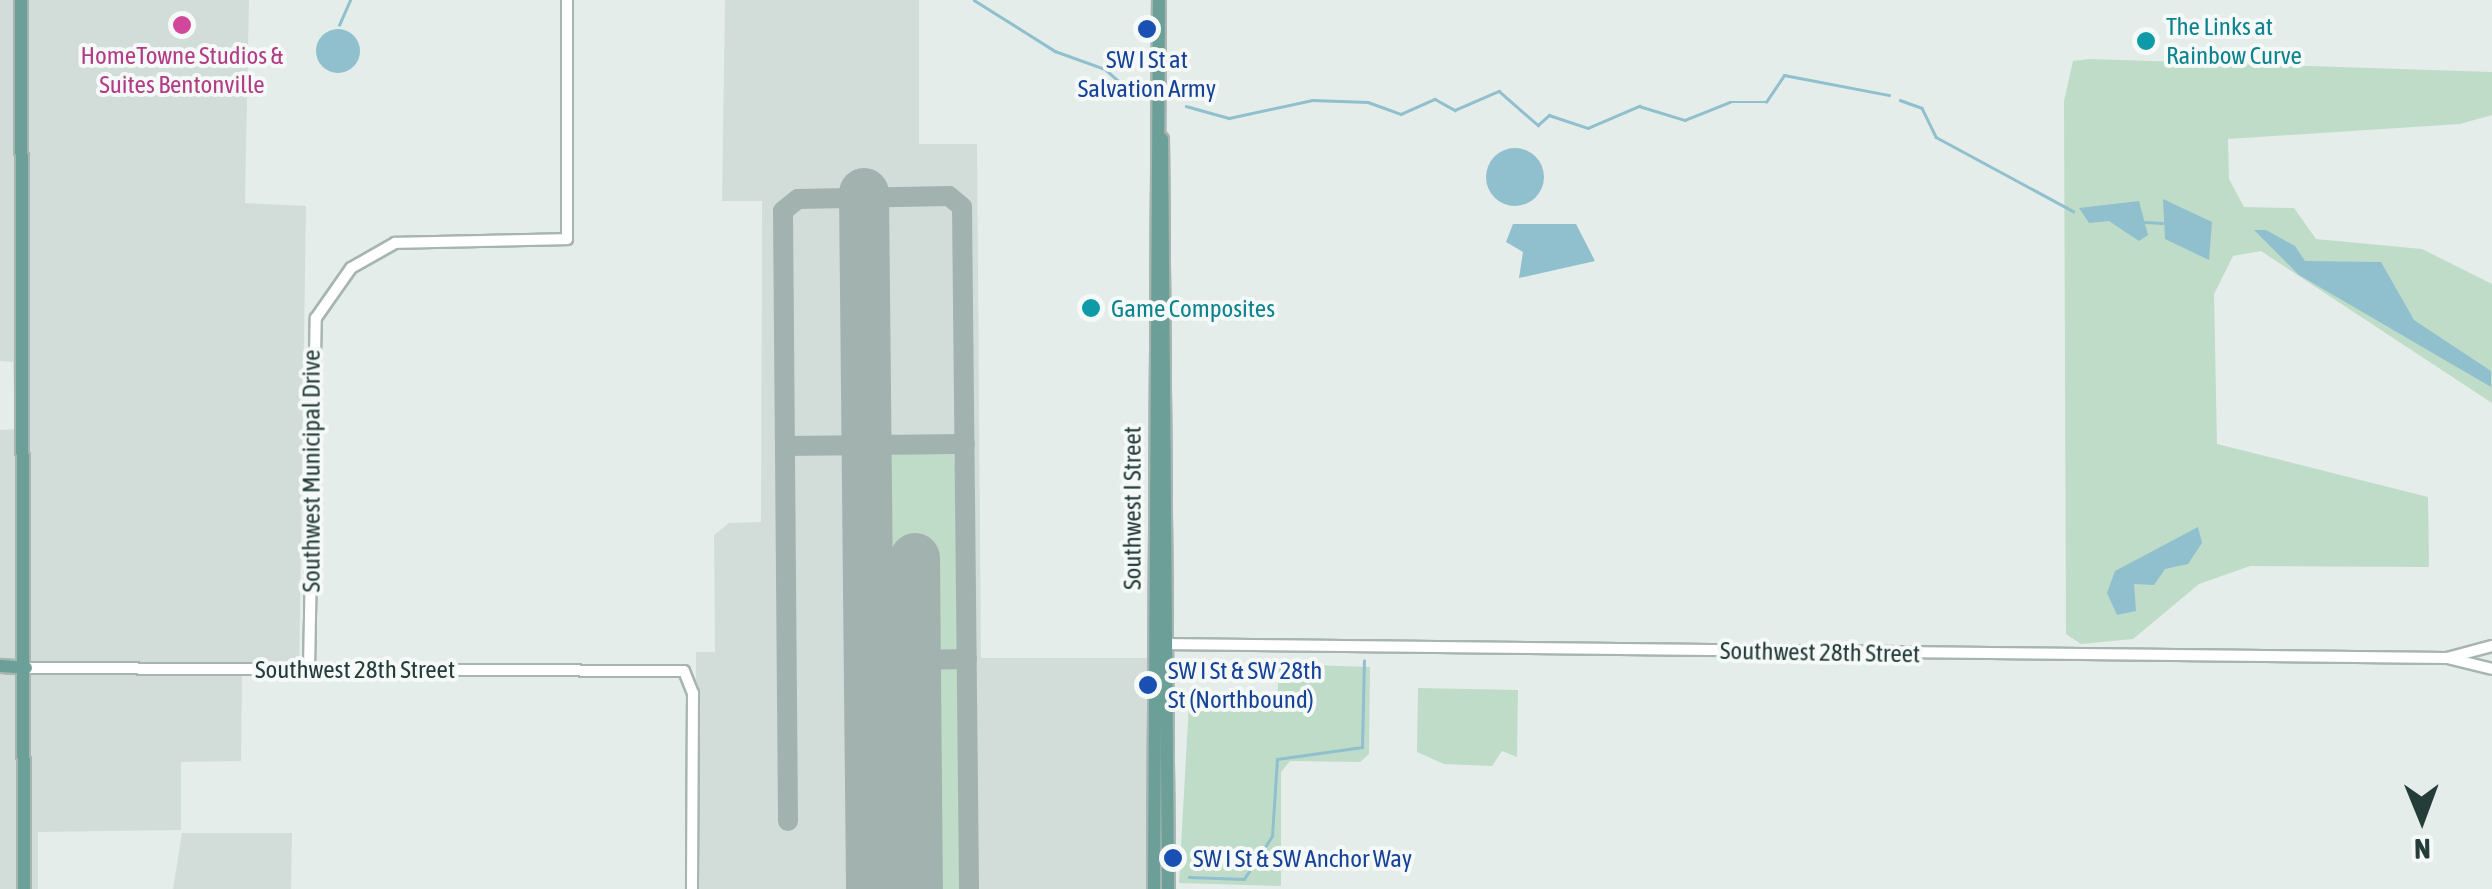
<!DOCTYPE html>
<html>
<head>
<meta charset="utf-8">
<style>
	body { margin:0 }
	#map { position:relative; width:2492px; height:889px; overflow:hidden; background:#e4edea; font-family:"Asap Condensed",sans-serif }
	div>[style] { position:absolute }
	.built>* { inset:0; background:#d2ddd9 }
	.green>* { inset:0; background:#bfdcc9 }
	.water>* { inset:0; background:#90bfce }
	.round { border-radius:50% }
	.stream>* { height:2.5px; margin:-1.25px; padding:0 1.25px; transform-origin:1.25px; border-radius:1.25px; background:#90bfce }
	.taxiway>* { height:20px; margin:-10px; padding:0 10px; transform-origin:10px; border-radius:10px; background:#a2b3af }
	.runway>* { height:50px; margin:-25px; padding:0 25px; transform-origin:25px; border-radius:25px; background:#a2b3af }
	.roads { filter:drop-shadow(2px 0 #a7b5b1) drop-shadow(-2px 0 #a7b5b1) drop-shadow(0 2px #a7b5b1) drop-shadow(0 -2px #a7b5b1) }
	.minor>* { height:10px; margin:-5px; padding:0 5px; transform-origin:5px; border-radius:5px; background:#fff }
	.major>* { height:12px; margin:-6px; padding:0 6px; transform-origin:6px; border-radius:6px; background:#6c9f97 }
	.dots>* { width:28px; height:28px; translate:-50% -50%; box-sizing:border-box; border:5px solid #f5f9f7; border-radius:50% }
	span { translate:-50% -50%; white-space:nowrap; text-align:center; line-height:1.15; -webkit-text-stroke:8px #f5f9f7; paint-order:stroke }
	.culture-label { font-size:25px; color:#0d838f }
	.left { translate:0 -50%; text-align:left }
	.hotel-label { font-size:25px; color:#b23c85 }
	.transit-label { font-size:25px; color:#164399 }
	.street-label { font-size:25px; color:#253d39 }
	.north { position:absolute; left:2372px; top:769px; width:100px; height:100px; -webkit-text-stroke:8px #f5f9f7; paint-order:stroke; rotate:179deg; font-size:28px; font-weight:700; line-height:40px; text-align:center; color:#253d39 }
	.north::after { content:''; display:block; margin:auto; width:35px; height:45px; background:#253d39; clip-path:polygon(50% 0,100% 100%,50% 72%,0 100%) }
</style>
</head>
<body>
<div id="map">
	<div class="built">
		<div style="clip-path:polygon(0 0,249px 0,245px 203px,306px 206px,299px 676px,242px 675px,241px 761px,181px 762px,181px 830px,38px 832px,38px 889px,0 889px,0 430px,15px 429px,13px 362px,0 361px)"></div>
		<div style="clip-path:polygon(725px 0,919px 0,919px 144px,977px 144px,981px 658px,1148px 658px,1146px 889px,697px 889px,696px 652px,715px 652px,714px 535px,729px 523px,761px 522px,762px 201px,722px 201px)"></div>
		<div style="clip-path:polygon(182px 833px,292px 833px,291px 889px,173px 889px)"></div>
	</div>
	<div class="green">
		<div style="clip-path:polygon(2089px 59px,2492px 72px,2492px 115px,2460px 124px,2228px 139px,2229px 179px,2244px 207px,2294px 208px,2316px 239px,2422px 249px,2492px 284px,2492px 403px,2261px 251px,2233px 256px,2214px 294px,2217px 444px,2428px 497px,2429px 567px,2250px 566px,2199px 584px,2133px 639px,2081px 644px,2066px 634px,2064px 101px,2073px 61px)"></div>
		<div style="clip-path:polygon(896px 453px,953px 455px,959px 491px,963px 889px,882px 889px,878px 471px)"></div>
		<div style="clip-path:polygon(1279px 664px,1370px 667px,1369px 754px,1360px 762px,1290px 761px,1281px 772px,1281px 886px,1179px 883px,1189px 703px,1277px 704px)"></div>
		<div style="clip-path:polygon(1418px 688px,1518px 690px,1517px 757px,1502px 751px,1492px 766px,1444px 764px,1417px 752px)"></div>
	</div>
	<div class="water">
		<div class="round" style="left:316px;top:29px;width:44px;height:44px"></div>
		<div class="round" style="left:1486px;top:148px;width:58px;height:58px"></div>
		<div style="clip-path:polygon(2163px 199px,2212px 222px,2209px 260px,2165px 239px)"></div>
		<div style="clip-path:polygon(2139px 201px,2148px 235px,2139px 241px,2109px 221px,2089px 223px,2079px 208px)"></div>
		<div style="clip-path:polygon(1513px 224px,1576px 224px,1595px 261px,1519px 278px,1523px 252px,1506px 242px)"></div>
		<div style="clip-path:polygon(2254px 230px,2266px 230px,2295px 246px,2305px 261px,2381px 262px,2414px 320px,2491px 371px,2491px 387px,2299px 275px)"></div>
		<div style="clip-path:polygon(2198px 527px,2202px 543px,2188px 564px,2165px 569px,2154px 585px,2134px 584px,2136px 611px,2117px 615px,2107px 593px,2115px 571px)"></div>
	</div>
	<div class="stream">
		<div style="left:974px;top:0;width:96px;rotate:32.2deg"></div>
		<div style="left:1055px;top:51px;width:53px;rotate:19.8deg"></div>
		<div style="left:1105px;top:69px;width:45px;rotate:41.4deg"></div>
		<div style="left:339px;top:25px;width:27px;rotate:-66deg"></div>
		<div style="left:1900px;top:100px;width:23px;rotate:20deg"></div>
		<div style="left:1922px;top:108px;width:32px;rotate:64deg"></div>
		<div style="left:1936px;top:137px;width:156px;rotate:28.4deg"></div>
		<div style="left:1186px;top:106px;width:45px;rotate:15.6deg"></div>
		<div style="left:1229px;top:118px;width:85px;rotate:-12.2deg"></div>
		<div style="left:1312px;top:100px;width:56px;rotate:2deg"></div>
		<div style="left:1368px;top:102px;width:35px;rotate:20deg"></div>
		<div style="left:1401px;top:114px;width:37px;rotate:-24deg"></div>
		<div style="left:1435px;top:99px;width:23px;rotate:29deg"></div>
		<div style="left:1455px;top:110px;width:48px;rotate:-23.4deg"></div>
		<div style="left:1499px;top:91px;width:52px;rotate:41.1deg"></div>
		<div style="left:1538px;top:125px;width:15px;rotate:-42deg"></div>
		<div style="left:1549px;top:115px;width:41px;rotate:18.4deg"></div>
		<div style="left:1588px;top:128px;width:56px;rotate:-23.3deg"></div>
		<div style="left:1639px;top:106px;width:48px;rotate:16.9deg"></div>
		<div style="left:1685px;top:120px;width:48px;rotate:-21.8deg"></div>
		<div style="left:1730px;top:102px;width:36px"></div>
		<div style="left:1766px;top:102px;width:32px;rotate:-56deg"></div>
		<div style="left:1784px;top:75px;width:107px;rotate:10.8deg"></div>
		<div style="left:2145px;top:222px;width:17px;rotate:3deg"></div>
		<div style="left:1189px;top:877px;width:55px;rotate:2.1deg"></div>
		<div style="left:1244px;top:879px;width:51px;rotate:-56.9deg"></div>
		<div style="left:1272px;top:836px;width:77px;rotate:-86.3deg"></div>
		<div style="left:1277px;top:759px;width:86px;rotate:-8deg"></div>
		<div style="left:1362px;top:747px;width:86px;rotate:-88.7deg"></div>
	</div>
	<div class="taxiway">
		<div style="left:785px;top:446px;width:180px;rotate:-0.6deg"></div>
		<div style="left:916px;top:660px;width:51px;rotate:-1.1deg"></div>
		<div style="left:788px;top:821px;width:610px;rotate:-90.47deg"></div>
		<div style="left:783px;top:211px;width:19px;rotate:-39deg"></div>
		<div style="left:798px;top:199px;width:151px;rotate:-1.1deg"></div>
		<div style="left:949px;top:196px;width:17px;rotate:40deg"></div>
		<div style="left:962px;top:207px;width:682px;rotate:89.41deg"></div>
	</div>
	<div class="runway">
		<div style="left:864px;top:193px;width:696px;rotate:89.42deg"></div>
		<div style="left:915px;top:558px;width:331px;rotate:89.5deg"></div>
	</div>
	<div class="roads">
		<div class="minor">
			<div style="left:1160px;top:644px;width:1287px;rotate:0.62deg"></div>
			<div style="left:2447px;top:658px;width:47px;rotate:-14.9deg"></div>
			<div style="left:2448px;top:658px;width:45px;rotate:14deg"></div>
			<div style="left:26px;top:668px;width:658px;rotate:0.26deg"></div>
			<div style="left:684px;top:671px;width:24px;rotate:68deg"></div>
			<div style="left:693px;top:693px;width:196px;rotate:90.3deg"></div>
			<div style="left:309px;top:669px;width:351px;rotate:-88.9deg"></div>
			<div style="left:316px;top:318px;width:61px;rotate:-55deg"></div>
			<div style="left:351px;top:268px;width:51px;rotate:-29.6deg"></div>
			<div style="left:395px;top:243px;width:172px;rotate:-1.3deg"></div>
			<div style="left:567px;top:239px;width:239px;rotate:-90deg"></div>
		</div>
		<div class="major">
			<div style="left:21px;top:0;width:889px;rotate:89.81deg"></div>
			<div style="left:1162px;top:139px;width:750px;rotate:89.54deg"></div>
			<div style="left:0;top:666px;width:26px;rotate:4deg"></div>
			<div style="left:1154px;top:889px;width:889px;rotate:-89.68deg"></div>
		</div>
	</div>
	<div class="dots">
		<div style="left:182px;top:25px;background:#d1479c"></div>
		<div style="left:1147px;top:29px;background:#1a4fb4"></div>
		<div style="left:2146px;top:41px;background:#0f9aa8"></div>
		<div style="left:1091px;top:308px;background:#0f9aa8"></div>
		<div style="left:1148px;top:685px;background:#1a4fb4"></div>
		<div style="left:1173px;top:858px;background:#1a4fb4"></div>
	</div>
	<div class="culture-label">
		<span class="left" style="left:2166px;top:41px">The Links at<br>Rainbow Curve</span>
		<span class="left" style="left:1111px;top:308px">Game Composites</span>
	</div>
	<div class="hotel-label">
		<span style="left:182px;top:70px">HomeTowne Studios &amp;<br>Suites Bentonville</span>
	</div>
	<div class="transit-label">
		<span style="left:1147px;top:74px">SW I St at<br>Salvation Army</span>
		<span class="left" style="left:1168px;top:685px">SW I St &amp; SW 28th<br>St (Northbound)</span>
		<span class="left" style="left:1193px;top:858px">SW I St &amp; SW Anchor Way</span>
	</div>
	<div class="street-label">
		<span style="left:311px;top:471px;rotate:-90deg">Southwest Municipal Drive</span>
		<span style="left:1132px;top:508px;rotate:-90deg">Southwest I Street</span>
		<span style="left:1820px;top:652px;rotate:1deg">Southwest 28th Street</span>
		<span style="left:355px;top:669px">Southwest 28th Street</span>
	</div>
	<div class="north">N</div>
</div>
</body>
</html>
